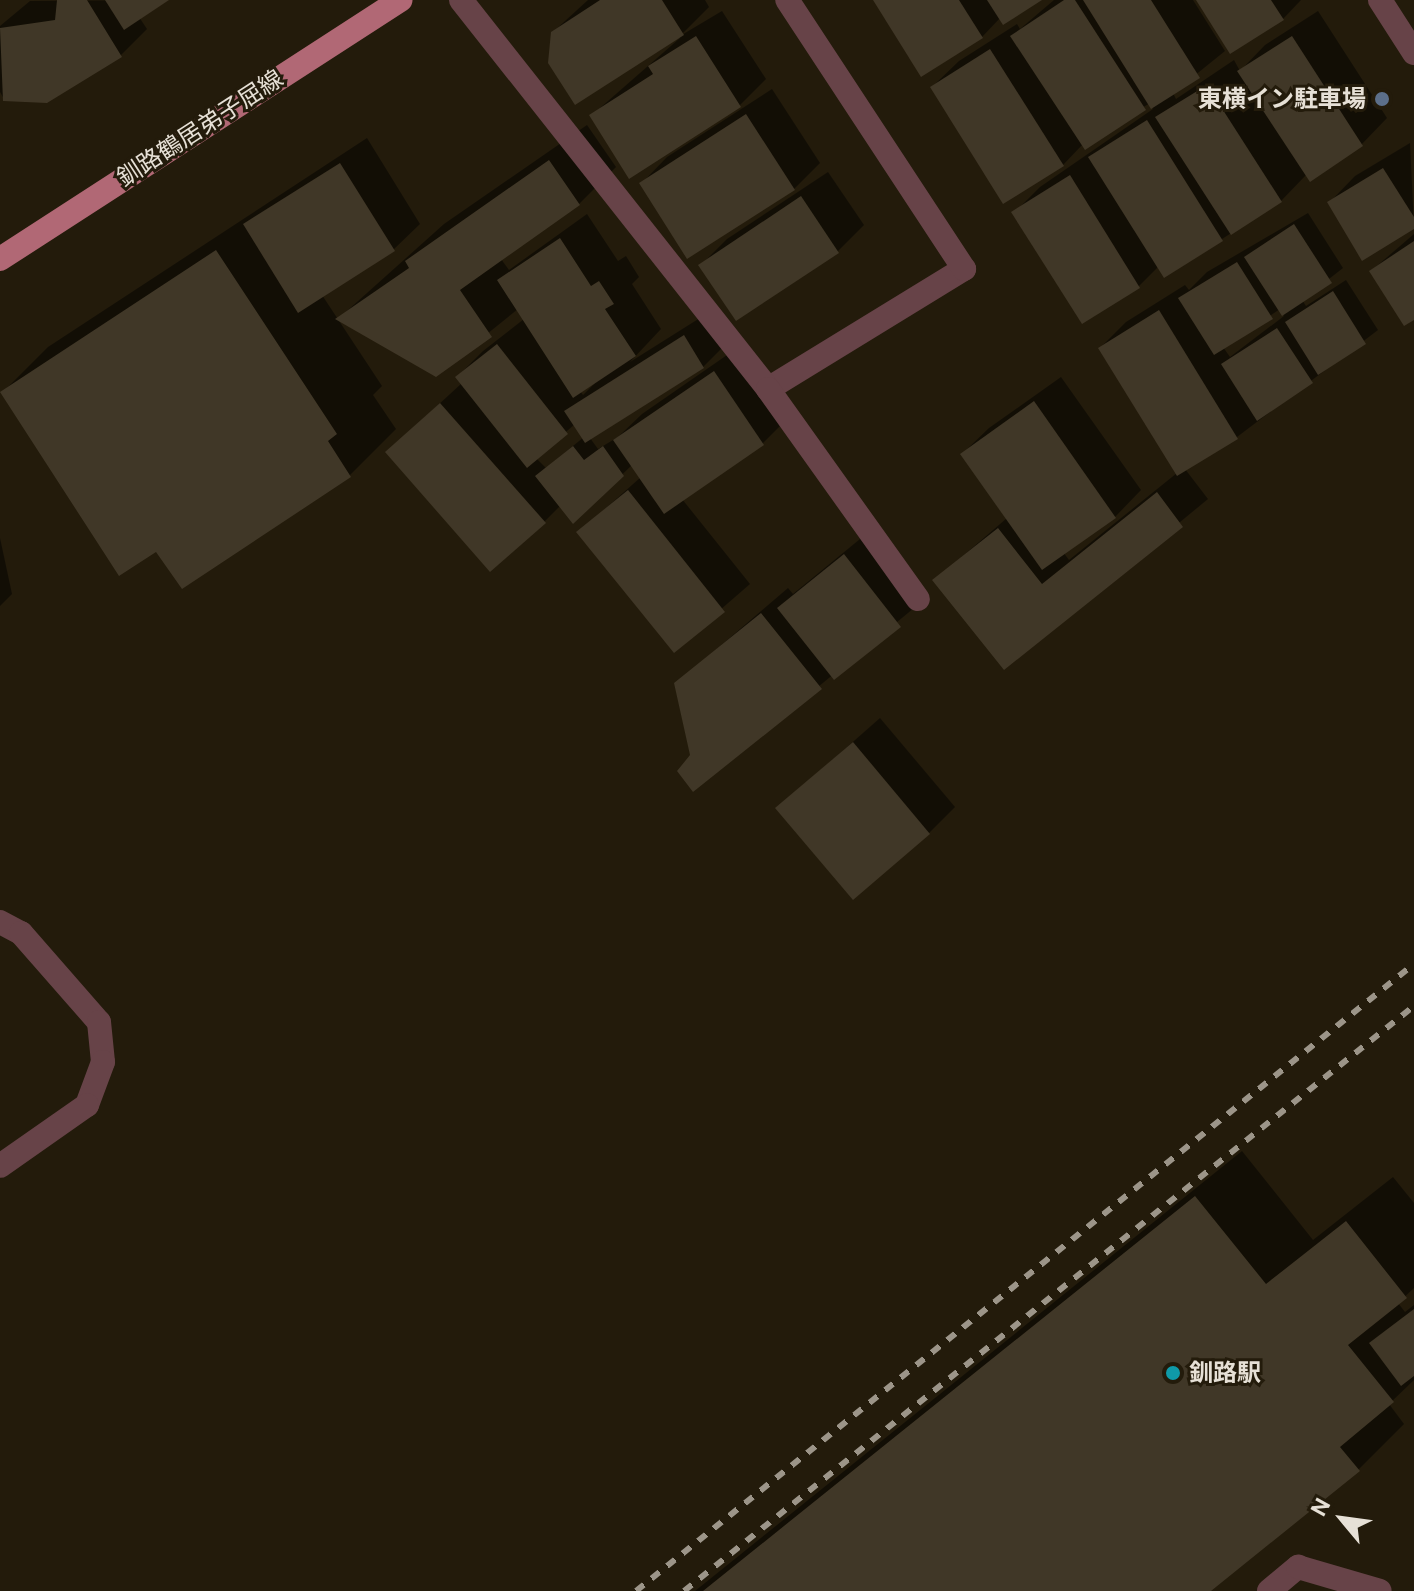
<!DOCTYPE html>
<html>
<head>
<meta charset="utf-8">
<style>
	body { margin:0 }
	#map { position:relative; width:1414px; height:1591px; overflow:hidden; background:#231b0b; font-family:"DM Sans","Noto Sans JP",sans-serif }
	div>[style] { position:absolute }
	.shadow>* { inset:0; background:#0007 }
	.building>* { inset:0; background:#403727 }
	.service>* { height:24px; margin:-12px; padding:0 12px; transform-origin:12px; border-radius:12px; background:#674348 }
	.minor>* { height:24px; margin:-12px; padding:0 12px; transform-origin:12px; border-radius:12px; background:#674348 }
	.primary>* { height:24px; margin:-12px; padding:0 12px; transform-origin:12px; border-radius:12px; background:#b16875 }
	.rail>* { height:6px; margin-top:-3px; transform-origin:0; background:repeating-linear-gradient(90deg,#9c9589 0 10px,transparent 0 20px) }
	.dots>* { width:22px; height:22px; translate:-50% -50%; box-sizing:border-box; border:4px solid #231b0b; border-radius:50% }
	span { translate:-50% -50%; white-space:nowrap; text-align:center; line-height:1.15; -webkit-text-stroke:6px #231b0b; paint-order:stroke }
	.poi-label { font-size:24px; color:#e6e0d6; font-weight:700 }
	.right { translate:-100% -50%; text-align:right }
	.left { translate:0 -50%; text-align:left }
	.street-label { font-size:24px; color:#e6e0d6 }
	.north { position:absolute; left:1302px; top:1479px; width:80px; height:80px; -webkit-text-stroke:6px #231b0b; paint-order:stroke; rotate:299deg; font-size:22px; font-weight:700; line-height:32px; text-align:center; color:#e6e0d6 }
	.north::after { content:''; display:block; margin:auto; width:28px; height:36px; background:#e6e0d6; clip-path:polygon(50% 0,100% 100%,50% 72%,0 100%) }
</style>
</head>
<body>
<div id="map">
	<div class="shadow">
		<div style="clip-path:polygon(165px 0,139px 17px,147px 29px,121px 55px,4px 99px,0 92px,0 26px,30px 1px)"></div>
		<div style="clip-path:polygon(588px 0,705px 0,709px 7px,680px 36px,722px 11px,766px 79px,740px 105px,592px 115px,680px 38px,553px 32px)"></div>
		<div style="clip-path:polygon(875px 0,1038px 0,1001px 17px,982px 37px)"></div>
		<div style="clip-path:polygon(1054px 0,1193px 0,1225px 51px,1173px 93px,1176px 99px,1234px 60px,1240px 71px,1265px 45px,1318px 11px,1387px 118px,1361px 145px,1307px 174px,1281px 201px,1222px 239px,1159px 266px,1139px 286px,1083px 322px,1014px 213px,1040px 187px,1153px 109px,1150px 103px,1083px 144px,1063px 165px,932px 87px,959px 61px,1017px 24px,1020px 29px)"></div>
		<div style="clip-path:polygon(1198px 0,1301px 0,1283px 19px)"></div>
		<div style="clip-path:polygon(772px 89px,820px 163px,794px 189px,641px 184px,667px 157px)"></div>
		<div style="clip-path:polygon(evenodd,587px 125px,616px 167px,579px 204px,501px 259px,509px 270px,587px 214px,618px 261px,626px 256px,639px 277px,632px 284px,661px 329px,630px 362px,711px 311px,729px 341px,703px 367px,590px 438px,598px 449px,618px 437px,642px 414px,740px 346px,789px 417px,763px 443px,682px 499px,750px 584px,674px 650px,579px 532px,641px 477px,632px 465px,574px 521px,561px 505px,544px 522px,387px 452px,462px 383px,457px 377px,483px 351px,524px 319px,518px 309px,436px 375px,338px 319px,444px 224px,587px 125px,595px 383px,583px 395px,580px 391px,595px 383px,587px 125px,575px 424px,584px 437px,546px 468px,536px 458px,575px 424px)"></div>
		<div style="clip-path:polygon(367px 138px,420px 224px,393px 250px,322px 295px,382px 386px,373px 395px,396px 429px,350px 475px,157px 549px,2px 393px,48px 347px)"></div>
		<div style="clip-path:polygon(1410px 143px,1414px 227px,1329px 203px,1355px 176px)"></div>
		<div style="clip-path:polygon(828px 172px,864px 225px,838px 251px,737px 319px,701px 265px,727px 239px)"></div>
		<div style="clip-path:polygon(evenodd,1308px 213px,1343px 268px,1302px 300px,1306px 306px,1346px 280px,1378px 330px,1237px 437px,1185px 469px,1208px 499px,1004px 667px,935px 580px,1007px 518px,962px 454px,989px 428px,1061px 377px,1141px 490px,1115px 517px,1063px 552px,1069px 560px,1177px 473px,1100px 348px,1126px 322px,1185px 285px,1189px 290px,1207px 272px,1308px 213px,1280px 309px,1284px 316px,1230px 357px,1223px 347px,1280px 309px)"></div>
		<div style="clip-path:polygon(1414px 234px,1414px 317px,1371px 271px)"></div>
		<div style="clip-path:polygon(871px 530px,925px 599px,694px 789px,693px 756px,676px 684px,788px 588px,793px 594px)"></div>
		<div style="clip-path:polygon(0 538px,12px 594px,0 606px)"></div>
		<div style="clip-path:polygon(880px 718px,955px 807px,929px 833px,778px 808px)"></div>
		<div style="clip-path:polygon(1242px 1151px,1313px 1240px,1393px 1177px,1414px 1203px,1414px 1288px,1398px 1303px,1405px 1312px,1414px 1305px,1414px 1380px,1389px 1404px,1404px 1424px,1358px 1470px,1208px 1591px,695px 1591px)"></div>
	</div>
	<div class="building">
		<div style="clip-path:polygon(57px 0,87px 0,122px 57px,47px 103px,3px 101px,0 28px,55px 20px)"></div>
		<div style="clip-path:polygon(105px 0,169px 0,124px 30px)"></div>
		<div style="clip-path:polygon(600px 0,662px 0,684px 35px,575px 105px,548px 63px,551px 32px)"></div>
		<div style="clip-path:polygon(873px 0,959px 0,983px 38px,921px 77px)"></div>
		<div style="clip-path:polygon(987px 0,1042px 0,1003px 25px)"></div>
		<div style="clip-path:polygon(1064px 0,1075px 0,1146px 110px,1085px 150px,1010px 36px)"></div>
		<div style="clip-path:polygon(1083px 0,1151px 0,1200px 78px,1151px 109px)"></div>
		<div style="clip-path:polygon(1196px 0,1271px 0,1284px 20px,1230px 54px)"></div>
		<div style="clip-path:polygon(696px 36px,741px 107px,629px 179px,589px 115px,653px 74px,648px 66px)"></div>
		<div style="clip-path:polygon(1292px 36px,1363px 146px,1310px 182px,1237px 71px)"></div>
		<div style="clip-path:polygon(990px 49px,1064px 166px,1003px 204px,930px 87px)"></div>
		<div style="clip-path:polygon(1207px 85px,1282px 202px,1231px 235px,1155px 117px)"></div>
		<div style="clip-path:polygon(746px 114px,795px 190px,687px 259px,639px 183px)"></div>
		<div style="clip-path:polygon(1147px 120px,1223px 241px,1164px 278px,1088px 157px)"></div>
		<div style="clip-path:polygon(549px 160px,580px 205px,460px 290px,492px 337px,436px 377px,335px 319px,409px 268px,405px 261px)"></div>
		<div style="clip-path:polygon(340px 163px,395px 251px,298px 313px,243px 224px)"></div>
		<div style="clip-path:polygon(1383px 168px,1414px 217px,1414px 229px,1362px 261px,1327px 202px)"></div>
		<div style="clip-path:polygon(1070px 175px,1140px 288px,1082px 324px,1011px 212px)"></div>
		<div style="clip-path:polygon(801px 196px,839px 253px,736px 321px,698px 265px)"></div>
		<div style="clip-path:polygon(1294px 224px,1332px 283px,1282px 316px,1244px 257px)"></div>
		<div style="clip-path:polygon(560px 238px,591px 286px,599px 281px,614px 304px,605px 309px,636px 356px,573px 398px,497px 280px)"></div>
		<div style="clip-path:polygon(1414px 241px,1414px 320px,1404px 326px,1369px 271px)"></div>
		<div style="clip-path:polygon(216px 250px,337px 434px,328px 441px,351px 477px,182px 589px,156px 552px,119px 576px,0 392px)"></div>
		<div style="clip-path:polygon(1237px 262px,1273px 319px,1214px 355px,1178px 298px)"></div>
		<div style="clip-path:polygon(1333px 291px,1366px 344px,1318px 375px,1285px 322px)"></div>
		<div style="clip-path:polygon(1159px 310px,1238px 439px,1177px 476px,1098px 348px)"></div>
		<div style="clip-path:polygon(1277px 328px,1313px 383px,1257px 421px,1221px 364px)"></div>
		<div style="clip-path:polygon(684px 335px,704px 368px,585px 443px,564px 411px)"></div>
		<div style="clip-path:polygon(497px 344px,568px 434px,527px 468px,455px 377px)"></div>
		<div style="clip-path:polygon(714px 371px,764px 445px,664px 514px,613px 440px)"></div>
		<div style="clip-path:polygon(1034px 401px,1116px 518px,1042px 570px,960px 454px)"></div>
		<div style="clip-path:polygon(440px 403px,546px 523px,490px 572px,385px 452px)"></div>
		<div style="clip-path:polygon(573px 446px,584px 460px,603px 446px,624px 476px,573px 524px,535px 476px)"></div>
		<div style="clip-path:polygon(628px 490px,725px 612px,674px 653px,576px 532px)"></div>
		<div style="clip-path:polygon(1157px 492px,1183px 527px,1004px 670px,932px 580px,998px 528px,1042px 584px)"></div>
		<div style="clip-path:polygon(844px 554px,901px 627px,834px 680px,777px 608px)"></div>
		<div style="clip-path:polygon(761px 613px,822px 689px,693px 792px,677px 771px,690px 755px,674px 683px)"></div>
		<div style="clip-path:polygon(853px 742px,930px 834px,853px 900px,775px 808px)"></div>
		<div style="clip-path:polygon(1195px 1196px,1266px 1284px,1346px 1221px,1407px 1298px,1348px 1345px,1394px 1402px,1340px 1447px,1360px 1471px,1211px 1591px,703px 1591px)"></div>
		<div style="clip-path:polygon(1414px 1309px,1414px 1376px,1401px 1386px,1369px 1343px)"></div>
	</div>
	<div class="service">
		<div style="left:1380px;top:0;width:63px;rotate:57.3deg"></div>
		<div style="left:768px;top:389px;width:230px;rotate:-31.5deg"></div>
		<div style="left:964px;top:269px;width:322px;rotate:-123.3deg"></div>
		<div style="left:0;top:922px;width:24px;rotate:28deg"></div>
		<div style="left:21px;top:933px;width:118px;rotate:48.8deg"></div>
		<div style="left:99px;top:1022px;width:40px;rotate:84.3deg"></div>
		<div style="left:103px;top:1062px;width:46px;rotate:110.4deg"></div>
		<div style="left:87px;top:1105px;width:106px;rotate:145deg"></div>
		<div style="left:1269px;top:1591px;width:38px;rotate:-40deg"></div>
		<div style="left:1298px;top:1567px;width:85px;rotate:16.3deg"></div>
	</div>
	<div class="minor">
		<div style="left:461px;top:0;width:496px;rotate:51.7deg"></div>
		<div style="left:768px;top:389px;width:258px;rotate:54.5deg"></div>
	</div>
	<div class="primary">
		<div style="left:0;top:259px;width:477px;rotate:-32.9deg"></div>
	</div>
	<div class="rail">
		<div style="left:636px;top:1591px;width:999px;rotate:-38.87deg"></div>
		<div style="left:684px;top:1591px;width:935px;rotate:-38.71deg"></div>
	</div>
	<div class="dots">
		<div style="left:1382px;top:99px;background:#5c6f8a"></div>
		<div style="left:1173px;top:1373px;background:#0f9aa8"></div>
	</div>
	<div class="poi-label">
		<span class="right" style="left:1366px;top:99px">東横イン駐車場</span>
		<span class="left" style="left:1189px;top:1373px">釧路駅</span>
	</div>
	<div class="street-label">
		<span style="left:200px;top:128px;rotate:-33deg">釧路鶴居弟子屈線</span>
	</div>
	<div class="north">N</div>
</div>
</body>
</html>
